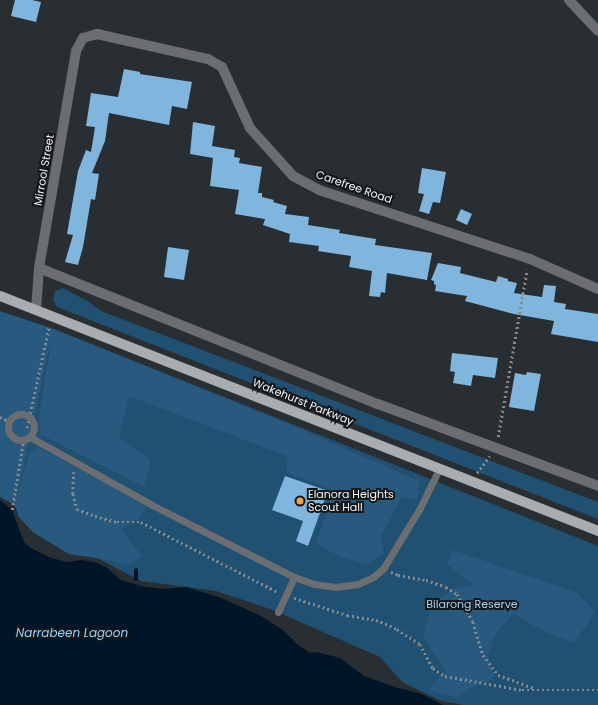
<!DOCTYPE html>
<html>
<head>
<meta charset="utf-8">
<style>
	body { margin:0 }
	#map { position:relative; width:598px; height:705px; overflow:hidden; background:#292e32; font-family:Poppins,sans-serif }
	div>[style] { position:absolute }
	.green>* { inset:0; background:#205072 }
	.forest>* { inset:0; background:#275a7e }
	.water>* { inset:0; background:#001628 }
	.stream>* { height:4px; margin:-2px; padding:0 2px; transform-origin:2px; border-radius:2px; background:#001628 }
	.building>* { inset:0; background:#80b5dd }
	.path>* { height:2.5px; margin-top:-1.25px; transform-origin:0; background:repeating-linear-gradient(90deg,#868b8e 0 2px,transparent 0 5px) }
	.service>* { height:7px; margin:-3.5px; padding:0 3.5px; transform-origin:3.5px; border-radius:3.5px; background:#6b6d70 }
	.service>.ring { margin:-3.5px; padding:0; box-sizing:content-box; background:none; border:7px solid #6b6d70; border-radius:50% }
	.minor>* { height:10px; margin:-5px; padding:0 5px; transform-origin:5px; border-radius:5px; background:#6b6d70 }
	.tertiary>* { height:10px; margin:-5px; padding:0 5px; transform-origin:5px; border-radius:5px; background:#6b6d70 }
	.primary>* { height:10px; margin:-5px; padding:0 5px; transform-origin:5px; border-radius:5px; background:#a7adb1 }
	.dots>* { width:11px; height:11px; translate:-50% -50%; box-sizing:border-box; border:2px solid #141618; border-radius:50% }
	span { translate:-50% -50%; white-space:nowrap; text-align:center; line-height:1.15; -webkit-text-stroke:4px #141618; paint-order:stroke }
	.street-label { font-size:11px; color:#f2f5f8 }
	.poi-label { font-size:11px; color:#f2f5f8 }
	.left { translate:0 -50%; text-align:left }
	.park-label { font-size:11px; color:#a7d3f5 }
	.water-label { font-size:12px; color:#95d1fe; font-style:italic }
</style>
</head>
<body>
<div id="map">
	<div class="green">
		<div style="clip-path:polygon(63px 288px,89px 302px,101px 311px,598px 502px,598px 519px,57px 307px,53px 299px,55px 291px)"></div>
		<div style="clip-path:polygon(54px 329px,598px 546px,598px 705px,464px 705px,441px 701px,402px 682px,380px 657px,273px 610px,216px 591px,141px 581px,97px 558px,69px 554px,33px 532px,19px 517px,15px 505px)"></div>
	</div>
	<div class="forest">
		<div style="clip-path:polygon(0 311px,54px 329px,293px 426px,419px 481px,417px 500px,402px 497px,380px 539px,384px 553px,368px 565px,341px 557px,316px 544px,334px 490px,287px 473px,286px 456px,129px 396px,119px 437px,151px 460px,144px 487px,40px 434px,39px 417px,51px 341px,18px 493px,29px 454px,38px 447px,147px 506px,140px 518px,121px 529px,142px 556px,128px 565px,97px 558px,69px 554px,33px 532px,19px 517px,15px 505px,0 497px)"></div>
		<div style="clip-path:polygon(453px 550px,576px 592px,595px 612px,574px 643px,547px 633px,514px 614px,495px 634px,488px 656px,495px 678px,473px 687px,457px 698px,429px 690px,445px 670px,423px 637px,432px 603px,455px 588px,474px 585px,447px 564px)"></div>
	</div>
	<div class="water">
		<div style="clip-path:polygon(0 500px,12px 510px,24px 542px,31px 548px,49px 557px,66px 562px,82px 560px,94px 562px,106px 567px,121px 580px,141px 586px,163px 589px,187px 587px,224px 599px,261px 616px,283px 630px,298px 645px,310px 653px,317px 652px,340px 658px,364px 676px,398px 688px,422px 694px,443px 705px,0 705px)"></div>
	</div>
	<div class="stream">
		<div style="left:136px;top:579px;width:9px;rotate:-90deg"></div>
	</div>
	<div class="building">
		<div style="clip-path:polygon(15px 0,32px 0,41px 2px,36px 22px,11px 16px)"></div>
		<div style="clip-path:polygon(124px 69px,140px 72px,140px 74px,192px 82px,187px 109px,172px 106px,169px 125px,109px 113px,105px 141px,92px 173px,99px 174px,95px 200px,91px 199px,83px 247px,78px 265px,65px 262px,73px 235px,67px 234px,78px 171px,86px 150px,91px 152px,95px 127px,86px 126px,91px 93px,118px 97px)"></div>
		<div style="clip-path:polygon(193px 122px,215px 126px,212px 146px,235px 150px,234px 157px,240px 158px,239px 163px,262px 167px,258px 193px,262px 193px,262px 197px,274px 200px,273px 202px,287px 206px,285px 214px,309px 217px,308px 225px,340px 230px,339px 233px,376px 239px,375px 245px,432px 253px,427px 280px,387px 273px,385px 293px,381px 292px,380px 297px,369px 296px,372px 271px,349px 267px,351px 256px,318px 251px,319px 246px,289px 242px,290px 234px,263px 225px,265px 219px,235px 214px,239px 190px,210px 186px,213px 158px,190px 154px)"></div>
		<div style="clip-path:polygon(422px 168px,446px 172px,440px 203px,433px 202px,429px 214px,419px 211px,424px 194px,418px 193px)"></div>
		<div style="clip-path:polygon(461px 209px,472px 214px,467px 225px,456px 220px)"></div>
		<div style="clip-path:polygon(168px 247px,189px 250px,184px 280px,164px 277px)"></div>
		<div style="clip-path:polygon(438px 263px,461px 267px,460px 273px,496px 282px,498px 276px,508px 279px,508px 281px,517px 283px,514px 293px,542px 297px,544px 285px,556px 286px,554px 302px,566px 304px,565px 309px,598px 314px,598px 342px,551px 334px,554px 321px,514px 314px,465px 301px,467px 296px,435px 291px,436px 285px,434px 284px,434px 281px,431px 280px)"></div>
		<div style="clip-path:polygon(452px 353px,498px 358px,495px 378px,473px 375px,471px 386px,453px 383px,455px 372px,450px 371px)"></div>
		<div style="clip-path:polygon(527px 372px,541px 374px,534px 411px,509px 407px,515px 373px,526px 375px)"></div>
		<div style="clip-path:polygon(285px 476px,328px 491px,308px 546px,296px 541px,303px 521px,272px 510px)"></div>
	</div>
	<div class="path">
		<div style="left:0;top:417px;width:10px;rotate:24deg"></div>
		<div style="left:27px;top:428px;width:104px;rotate:-77.8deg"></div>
		<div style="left:498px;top:437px;width:170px;rotate:-80.2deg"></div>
		<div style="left:74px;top:472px;width:22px;rotate:93deg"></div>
		<div style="left:73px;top:494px;width:16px;rotate:75deg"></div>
		<div style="left:77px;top:509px;width:19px;rotate:21deg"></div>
		<div style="left:95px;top:516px;width:23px;rotate:15deg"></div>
		<div style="left:117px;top:522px;width:24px"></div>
		<div style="left:141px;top:522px;width:154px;rotate:27.1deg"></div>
		<div style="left:477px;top:473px;width:21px;rotate:-53deg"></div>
		<div style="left:12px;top:510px;width:68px;rotate:-80.7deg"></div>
		<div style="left:391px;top:572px;width:8px;rotate:23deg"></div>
		<div style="left:398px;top:575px;width:28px;rotate:10deg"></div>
		<div style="left:426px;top:580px;width:21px;rotate:19deg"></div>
		<div style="left:446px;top:587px;width:13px;rotate:32deg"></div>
		<div style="left:457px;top:594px;width:32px;rotate:60deg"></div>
		<div style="left:473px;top:622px;width:34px;rotate:73deg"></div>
		<div style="left:483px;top:655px;width:25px;rotate:53deg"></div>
		<div style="left:498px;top:675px;width:37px;rotate:20deg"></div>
		<div style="left:294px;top:598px;width:56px;rotate:17.8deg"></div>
		<div style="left:347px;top:615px;width:29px;rotate:10deg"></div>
		<div style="left:376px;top:620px;width:23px;rotate:23deg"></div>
		<div style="left:397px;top:629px;width:27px;rotate:33deg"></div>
		<div style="left:420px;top:644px;width:27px;rotate:62deg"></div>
		<div style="left:433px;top:668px;width:14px;rotate:34deg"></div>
		<div style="left:445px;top:676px;width:78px;rotate:10.3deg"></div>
		<div style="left:522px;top:690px;width:76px"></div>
	</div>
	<div class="service">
		<div class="ring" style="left:8px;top:414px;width:19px;height:19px"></div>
		<div style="left:30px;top:437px;width:140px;rotate:29.1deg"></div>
		<div style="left:152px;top:505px;width:159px;rotate:26.9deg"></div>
		<div style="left:294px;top:577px;width:21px;rotate:19deg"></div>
		<div style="left:314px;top:584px;width:22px;rotate:8deg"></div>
		<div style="left:336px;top:587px;width:22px;rotate:-8deg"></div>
		<div style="left:358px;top:584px;width:17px;rotate:-25deg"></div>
		<div style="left:373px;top:577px;width:13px;rotate:-39deg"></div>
		<div style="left:383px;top:569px;width:71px;rotate:-58.8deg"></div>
		<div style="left:420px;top:508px;width:43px;rotate:-64deg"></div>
		<div style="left:278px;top:612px;width:38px;rotate:-65deg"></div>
	</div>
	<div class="minor">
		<div style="left:39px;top:268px;width:365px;rotate:21.9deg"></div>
		<div style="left:378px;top:404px;width:235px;rotate:20.4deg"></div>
		<div style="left:36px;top:309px;width:41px;rotate:-85.8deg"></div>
		<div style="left:39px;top:268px;width:220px;rotate:-80.3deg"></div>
		<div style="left:76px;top:51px;width:15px;rotate:-62deg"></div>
		<div style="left:83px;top:38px;width:15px;rotate:-16deg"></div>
		<div style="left:97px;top:34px;width:114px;rotate:12.7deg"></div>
		<div style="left:208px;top:59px;width:16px;rotate:30deg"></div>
		<div style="left:222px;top:67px;width:67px;rotate:65.3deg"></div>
		<div style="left:250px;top:128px;width:64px;rotate:48.1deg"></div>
		<div style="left:293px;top:176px;width:30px;rotate:28deg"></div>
		<div style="left:319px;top:190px;width:222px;rotate:18.1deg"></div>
		<div style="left:530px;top:259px;width:74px;rotate:23.8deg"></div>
	</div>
	<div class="tertiary">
		<div style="left:569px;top:0;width:42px;rotate:46.9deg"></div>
	</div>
	<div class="primary">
		<div style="left:0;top:296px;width:643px;rotate:21.45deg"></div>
	</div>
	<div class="dots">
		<div style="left:300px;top:501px;background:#f8a04b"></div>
	</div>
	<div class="street-label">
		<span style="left:44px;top:170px;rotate:-80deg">Mirrool Street</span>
		<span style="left:354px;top:187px;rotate:19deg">Carefree Road</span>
		<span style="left:303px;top:402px;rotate:22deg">Wakehurst Parkway</span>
	</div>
	<div class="poi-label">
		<span class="left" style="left:308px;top:501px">Elanora Heights<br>Scout Hall</span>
	</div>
	<div class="park-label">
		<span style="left:472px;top:604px">Bilarong Reserve</span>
	</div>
	<div class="water-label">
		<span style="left:72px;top:633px">Narrabeen Lagoon</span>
	</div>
</div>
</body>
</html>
